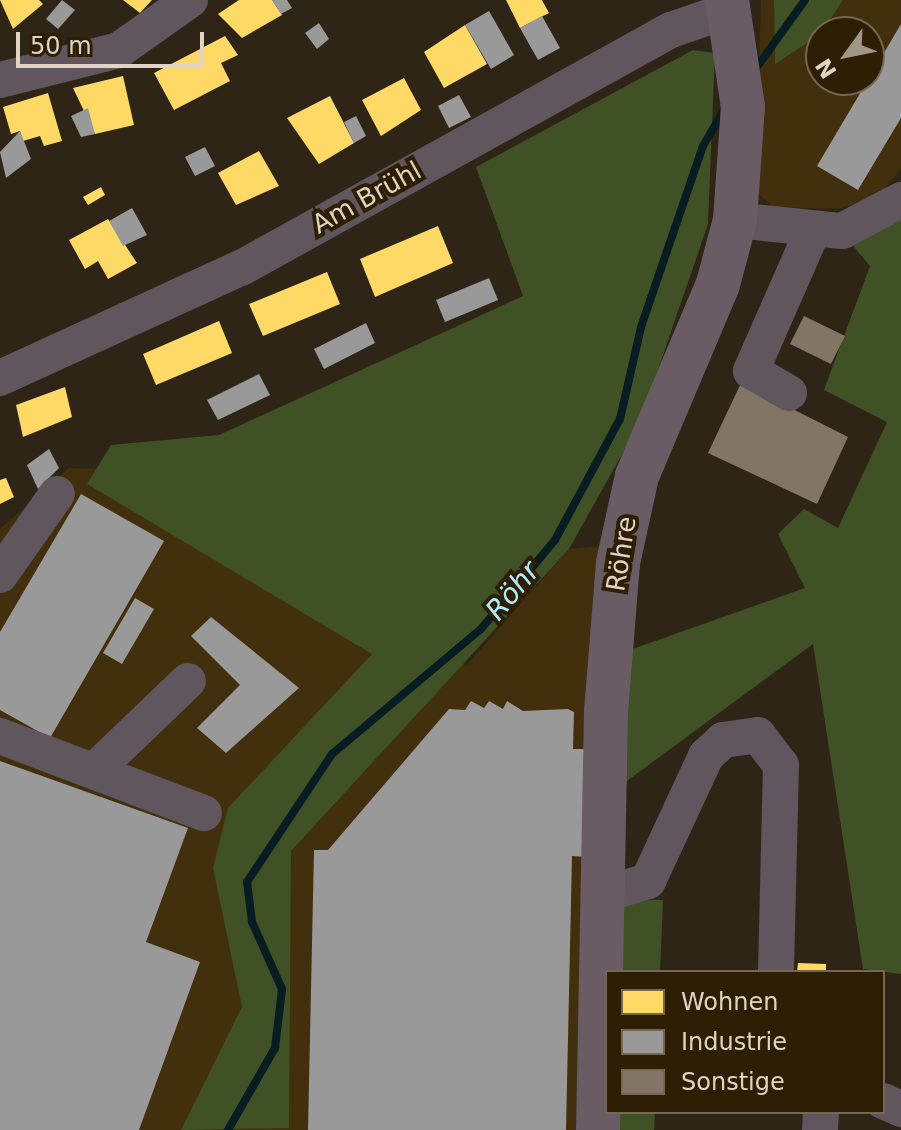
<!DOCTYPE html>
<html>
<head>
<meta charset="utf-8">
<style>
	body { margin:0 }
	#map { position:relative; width:901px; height:1130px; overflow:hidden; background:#2e2516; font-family:"DejaVu Sans",sans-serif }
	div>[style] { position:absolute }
	.built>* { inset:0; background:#422f0d }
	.green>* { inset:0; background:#3f5125 }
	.homes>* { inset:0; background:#ffd966 }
	.industry>* { inset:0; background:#999 }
	.stream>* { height:8px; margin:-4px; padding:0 4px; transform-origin:4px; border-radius:4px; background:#081d22 }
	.building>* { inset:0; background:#837566 }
	.minor>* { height:36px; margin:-18px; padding:0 18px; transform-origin:18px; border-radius:18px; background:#60565d }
	.major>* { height:44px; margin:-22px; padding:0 22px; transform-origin:22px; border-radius:22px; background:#6a5c65 }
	span { translate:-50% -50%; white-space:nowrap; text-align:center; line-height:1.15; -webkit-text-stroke:8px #2e1e03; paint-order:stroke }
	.street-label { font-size:26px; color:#dfd4c5 }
	.water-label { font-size:28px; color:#adebfd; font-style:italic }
	.legend { position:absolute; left:605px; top:970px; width:280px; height:144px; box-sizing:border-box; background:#2e1e03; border:2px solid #756751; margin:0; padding:10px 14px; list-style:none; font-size:24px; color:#dfd4c5 }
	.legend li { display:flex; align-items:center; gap:16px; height:40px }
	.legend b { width:40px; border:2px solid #756751 }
	.north { position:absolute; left:805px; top:16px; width:80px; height:80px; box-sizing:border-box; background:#2e1e03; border:2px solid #756751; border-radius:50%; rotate:237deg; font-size:22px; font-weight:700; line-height:32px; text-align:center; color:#dfd4c5 }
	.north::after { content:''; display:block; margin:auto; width:28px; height:36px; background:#a19788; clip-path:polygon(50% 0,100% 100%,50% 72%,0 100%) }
	.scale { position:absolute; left:16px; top:32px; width:188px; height:36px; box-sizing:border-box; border:4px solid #dfd4c5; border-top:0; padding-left:10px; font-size:24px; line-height:28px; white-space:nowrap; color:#dfd4c5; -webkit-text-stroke:6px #2e1e03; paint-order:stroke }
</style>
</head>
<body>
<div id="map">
	<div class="built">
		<div style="clip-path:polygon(761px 0,774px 0,776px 63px,821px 34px,821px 80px,869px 80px,869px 32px,823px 32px,843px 0,901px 0,901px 169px,877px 198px,838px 209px,773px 207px,755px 190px)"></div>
		<div style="clip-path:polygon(69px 468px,96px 469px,467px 665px,569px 549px,605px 546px,586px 1130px,0 1130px,0 529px)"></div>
	</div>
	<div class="green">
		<div style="clip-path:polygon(774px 0,843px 0,821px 34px,775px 64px)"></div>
		<div style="clip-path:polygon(693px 50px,715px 53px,708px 224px,640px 422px,569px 549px,291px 851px,289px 1128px,181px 1130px,242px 1007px,213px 868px,228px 808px,372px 654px,87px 484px,111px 445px,219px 435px,523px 296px,476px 167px)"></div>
		<div style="clip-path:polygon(901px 215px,901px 974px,863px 969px,813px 644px,620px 786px,610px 657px,805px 588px,778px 534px,804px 509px,838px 528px,887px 422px,824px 390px,870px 266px,850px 242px)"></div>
		<div style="clip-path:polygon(619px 899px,663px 900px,660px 972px,617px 972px)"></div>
		<div style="clip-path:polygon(614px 1112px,655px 1112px,654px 1130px,613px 1130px)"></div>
	</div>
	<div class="homes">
		<div style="clip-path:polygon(0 0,39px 0,43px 4px,13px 29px)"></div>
		<div style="clip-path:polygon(123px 0,152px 0,140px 13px)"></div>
		<div style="clip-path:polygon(239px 0,272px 0,282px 15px,242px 38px,218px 14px)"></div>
		<div style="clip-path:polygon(506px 0,542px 0,549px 13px,520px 28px)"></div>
		<div style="clip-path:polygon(465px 25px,487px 64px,444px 88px,424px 52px)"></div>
		<div style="clip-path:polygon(225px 36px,238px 55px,221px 63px,230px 81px,174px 110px,154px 73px)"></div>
		<div style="clip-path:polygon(123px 76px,134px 125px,95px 134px,73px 88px)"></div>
		<div style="clip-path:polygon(404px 78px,421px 110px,381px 136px,362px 100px)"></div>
		<div style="clip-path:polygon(48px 93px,62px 141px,44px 146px,40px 136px,23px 141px,20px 131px,11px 134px,3px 107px)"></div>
		<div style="clip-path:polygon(330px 96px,354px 143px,319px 164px,287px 118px)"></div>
		<div style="clip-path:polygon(259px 151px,279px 186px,236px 205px,218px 173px)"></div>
		<div style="clip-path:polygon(101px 187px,105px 195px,88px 205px,83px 197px)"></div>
		<div style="clip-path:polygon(108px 219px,137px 263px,108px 279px,98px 261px,85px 269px,69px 240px)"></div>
		<div style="clip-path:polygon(438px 226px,453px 263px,375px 297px,360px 259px)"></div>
		<div style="clip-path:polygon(327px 272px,340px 304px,263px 336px,249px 304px)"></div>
		<div style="clip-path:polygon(219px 321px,232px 353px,156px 385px,143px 354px)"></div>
		<div style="clip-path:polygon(65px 387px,72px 417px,23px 437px,16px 405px)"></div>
		<div style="clip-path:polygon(6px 478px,14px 497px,0 504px,0 480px)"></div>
		<div style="clip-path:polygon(798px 963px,826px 964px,826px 972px,797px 972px)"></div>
	</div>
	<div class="industry">
		<div style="clip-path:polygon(62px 0,75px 10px,58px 29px,46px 19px)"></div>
		<div style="clip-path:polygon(272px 0,287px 0,292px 8px,281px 14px)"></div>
		<div style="clip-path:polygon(489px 11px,514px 55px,491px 69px,465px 25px)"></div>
		<div style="clip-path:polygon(542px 16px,560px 48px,538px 60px,520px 28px)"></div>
		<div style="clip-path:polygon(319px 23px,329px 39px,317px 49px,305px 33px)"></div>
		<div style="clip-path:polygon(901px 24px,901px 118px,858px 190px,817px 166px)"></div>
		<div style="clip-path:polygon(459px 95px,471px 117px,449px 128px,438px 106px)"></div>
		<div style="clip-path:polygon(88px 108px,95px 134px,81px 137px,71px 116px)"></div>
		<div style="clip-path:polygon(356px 116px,366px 136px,354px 143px,344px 122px)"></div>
		<div style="clip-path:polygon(20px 131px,31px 159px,6px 178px,0 152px)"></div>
		<div style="clip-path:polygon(205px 147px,215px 166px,195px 176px,185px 157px)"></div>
		<div style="clip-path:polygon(132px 208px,147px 235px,123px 246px,109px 221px)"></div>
		<div style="clip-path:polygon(489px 278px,498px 300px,445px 322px,436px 300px)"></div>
		<div style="clip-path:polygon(366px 323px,375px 343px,324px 369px,314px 349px)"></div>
		<div style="clip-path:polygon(259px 374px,270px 395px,218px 420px,207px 400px)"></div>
		<div style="clip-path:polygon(49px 449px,59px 468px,38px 489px,27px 465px)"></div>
		<div style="clip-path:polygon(81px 494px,164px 541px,50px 738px,0 710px,0 632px)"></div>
		<div style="clip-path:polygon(135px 598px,154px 609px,122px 664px,103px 653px)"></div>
		<div style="clip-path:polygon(211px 617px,299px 688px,226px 753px,197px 728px,240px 685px,191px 636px)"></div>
		<div style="clip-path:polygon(471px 701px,484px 708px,489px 701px,503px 709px,507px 701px,523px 711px,568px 709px,574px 712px,573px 749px,588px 749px,585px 857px,572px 856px,566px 1130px,308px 1130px,314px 850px,328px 850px,449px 709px,465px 710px)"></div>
		<div style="clip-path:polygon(0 761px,188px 828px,146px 942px,200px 962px,139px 1130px,0 1130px)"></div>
	</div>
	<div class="stream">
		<div style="left:754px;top:71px;width:87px;rotate:-54.3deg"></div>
		<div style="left:228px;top:1130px;width:95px;rotate:-60.2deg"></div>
		<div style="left:275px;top:1048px;width:59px;rotate:-83.2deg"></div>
		<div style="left:282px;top:989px;width:73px;rotate:-114.1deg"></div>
		<div style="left:252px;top:922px;width:40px;rotate:-97.1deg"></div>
		<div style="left:247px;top:882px;width:154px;rotate:-56.4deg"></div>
		<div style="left:332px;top:754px;width:194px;rotate:-40deg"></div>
		<div style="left:481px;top:629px;width:116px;rotate:-50.3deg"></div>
		<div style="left:555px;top:540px;width:137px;rotate:-61.8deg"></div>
		<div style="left:620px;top:419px;width:94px;rotate:-77.1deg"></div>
		<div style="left:641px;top:327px;width:191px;rotate:-71.1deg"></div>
		<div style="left:703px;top:146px;width:42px;rotate:-59.7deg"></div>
	</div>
	<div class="building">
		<div style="clip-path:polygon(804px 316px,845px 336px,831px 364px,790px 344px)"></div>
		<div style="clip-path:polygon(741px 383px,848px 437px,817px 504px,708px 453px)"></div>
	</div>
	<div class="minor">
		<div style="left:0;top:80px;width:123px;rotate:-14.1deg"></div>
		<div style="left:119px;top:50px;width:87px;rotate:-35.2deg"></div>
		<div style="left:735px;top:220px;width:108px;rotate:5.9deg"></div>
		<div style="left:842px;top:231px;width:67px;rotate:-27.7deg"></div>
		<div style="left:0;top:378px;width:267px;rotate:-24.6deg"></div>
		<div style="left:243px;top:267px;width:489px;rotate:-29deg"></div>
		<div style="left:671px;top:30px;width:61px;rotate:-19deg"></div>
		<div style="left:789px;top:393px;width:44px;rotate:-149.9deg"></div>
		<div style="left:751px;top:371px;width:154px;rotate:-66.3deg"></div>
		<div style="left:0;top:575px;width:99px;rotate:-54.9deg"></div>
		<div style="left:0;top:736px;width:218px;rotate:20.7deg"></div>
		<div style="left:94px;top:771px;width:130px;rotate:-43.8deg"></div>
		<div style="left:602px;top:895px;width:48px;rotate:-16.9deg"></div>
		<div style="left:648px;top:881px;width:138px;rotate:-65.1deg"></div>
		<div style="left:706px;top:756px;width:23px;rotate:-43deg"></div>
		<div style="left:723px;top:740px;width:35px;rotate:-8deg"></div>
		<div style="left:758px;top:735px;width:38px;rotate:53deg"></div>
		<div style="left:781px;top:765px;width:207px;rotate:91.4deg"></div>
		<div style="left:883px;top:1101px;width:20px;rotate:24deg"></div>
		<div style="left:820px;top:1130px;width:18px;rotate:-87deg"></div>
	</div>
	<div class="major">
		<div style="left:598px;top:1130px;width:418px;rotate:-88.9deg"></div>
		<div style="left:606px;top:712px;width:149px;rotate:-85.4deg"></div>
		<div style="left:618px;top:563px;width:89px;rotate:-77.7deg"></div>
		<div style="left:637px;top:476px;width:208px;rotate:-67.1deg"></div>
		<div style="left:718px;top:284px;width:66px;rotate:-75.1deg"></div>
		<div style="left:735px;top:220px;width:113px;rotate:-86deg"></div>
		<div style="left:743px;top:107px;width:108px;rotate:-98.5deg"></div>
	</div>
	<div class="street-label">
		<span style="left:367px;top:198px;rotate:-29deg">Am Brühl</span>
		<span style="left:622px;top:554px;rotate:-81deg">Röhre</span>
	</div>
	<div class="water-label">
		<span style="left:513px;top:591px;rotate:-50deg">Röhr</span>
	</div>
	<ul class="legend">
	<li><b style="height:22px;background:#ffd966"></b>Wohnen</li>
	<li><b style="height:22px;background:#999"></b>Industrie</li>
	<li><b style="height:22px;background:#837566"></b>Sonstige</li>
	</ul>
	<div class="north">N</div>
	<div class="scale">50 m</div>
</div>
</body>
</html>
